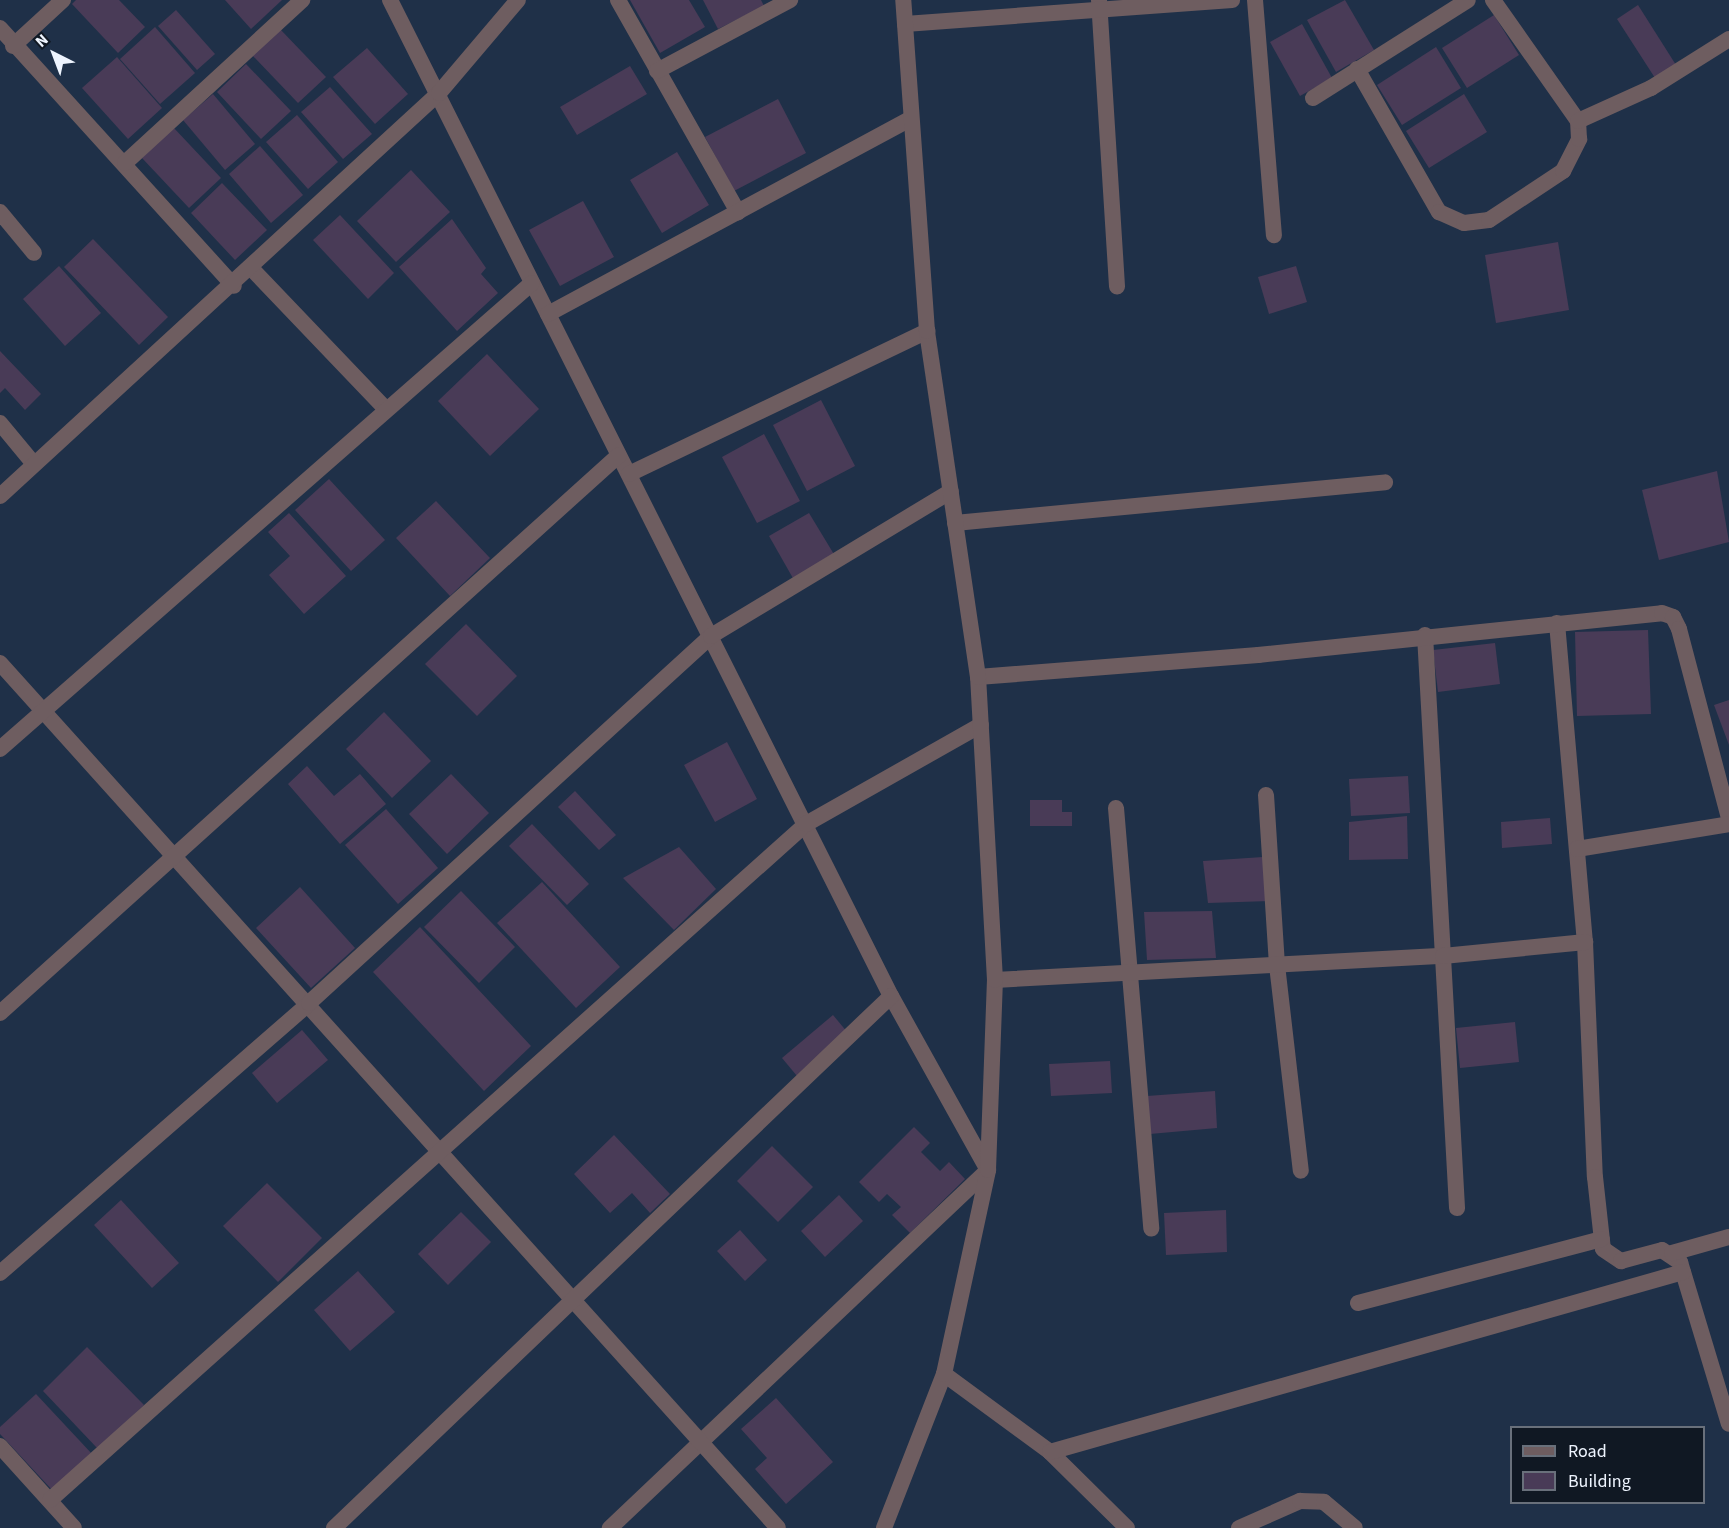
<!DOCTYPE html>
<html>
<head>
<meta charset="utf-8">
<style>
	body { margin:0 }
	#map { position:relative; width:1729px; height:1528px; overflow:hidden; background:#1f3048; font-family:"Source Sans 3",sans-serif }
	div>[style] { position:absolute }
	.building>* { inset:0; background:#493b57 }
	.minor>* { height:16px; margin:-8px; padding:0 8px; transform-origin:8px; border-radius:8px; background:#6e5d60 }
	.tertiary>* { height:16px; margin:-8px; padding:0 8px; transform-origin:8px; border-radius:8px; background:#6e5d60 }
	span { translate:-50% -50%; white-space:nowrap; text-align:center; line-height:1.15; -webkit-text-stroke:4.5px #101823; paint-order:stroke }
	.legend { position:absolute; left:1510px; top:1426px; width:195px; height:78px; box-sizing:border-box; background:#101823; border:2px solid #69707b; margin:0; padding:8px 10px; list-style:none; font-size:18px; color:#eef4fe }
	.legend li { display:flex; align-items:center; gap:12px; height:30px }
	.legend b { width:30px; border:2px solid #69707b }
	.north { position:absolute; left:24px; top:24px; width:60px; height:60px; -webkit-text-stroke:4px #101823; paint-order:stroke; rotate:318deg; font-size:16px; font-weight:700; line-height:24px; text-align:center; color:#eef4fe }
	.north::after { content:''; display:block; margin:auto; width:21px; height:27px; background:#eef4fe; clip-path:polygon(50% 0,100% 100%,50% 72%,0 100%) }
</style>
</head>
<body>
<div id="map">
	<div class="building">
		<div style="clip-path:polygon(76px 0,119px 0,145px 27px,118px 53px,72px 4px)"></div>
		<div style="clip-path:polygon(225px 0,282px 0,251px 29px)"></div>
		<div style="clip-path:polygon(630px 0,689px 0,705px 27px,660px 53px)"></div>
		<div style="clip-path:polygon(703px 0,761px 0,764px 6px,718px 29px)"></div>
		<div style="clip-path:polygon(1345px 0,1374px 50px,1336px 72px,1307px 20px)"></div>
		<div style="clip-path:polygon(1638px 5px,1676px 65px,1655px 78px,1617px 19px)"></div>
		<div style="clip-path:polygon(176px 10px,215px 54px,197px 70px,158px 26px)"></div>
		<div style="clip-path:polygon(1494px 15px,1519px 55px,1467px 88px,1442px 48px)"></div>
		<div style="clip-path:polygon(1302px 24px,1332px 78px,1300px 96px,1270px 42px)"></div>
		<div style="clip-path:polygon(155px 27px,195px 73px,160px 104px,120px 59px)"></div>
		<div style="clip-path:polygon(280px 29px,326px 77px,298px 103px,252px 55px)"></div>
		<div style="clip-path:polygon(1436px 47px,1461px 88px,1402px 125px,1377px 85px)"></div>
		<div style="clip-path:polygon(367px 48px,408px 94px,375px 124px,333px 77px)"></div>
		<div style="clip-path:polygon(117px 57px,162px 108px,128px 139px,82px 88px)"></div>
		<div style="clip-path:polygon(246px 64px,291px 111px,261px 139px,217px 92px)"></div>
		<div style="clip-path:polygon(630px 66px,647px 94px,577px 135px,560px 107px)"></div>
		<div style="clip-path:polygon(330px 87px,372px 134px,343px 159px,301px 112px)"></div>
		<div style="clip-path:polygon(213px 94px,255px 144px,225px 170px,183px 120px)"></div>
		<div style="clip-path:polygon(1464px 94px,1487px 132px,1429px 168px,1406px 131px)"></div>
		<div style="clip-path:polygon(778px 99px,806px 153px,734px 191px,705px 137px)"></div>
		<div style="clip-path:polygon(297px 115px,338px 162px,308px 189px,266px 142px)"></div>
		<div style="clip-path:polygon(173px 127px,221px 178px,189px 208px,142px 158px)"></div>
		<div style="clip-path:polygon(260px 146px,303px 195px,271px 223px,229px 174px)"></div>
		<div style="clip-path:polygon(677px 152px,709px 205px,662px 233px,630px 180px)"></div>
		<div style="clip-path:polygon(411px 170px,450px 212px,396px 262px,357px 221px)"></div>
		<div style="clip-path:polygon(222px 183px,267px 230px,235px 260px,191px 213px)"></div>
		<div style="clip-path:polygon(583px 201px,614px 257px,560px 286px,529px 230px)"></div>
		<div style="clip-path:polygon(340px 215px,394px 273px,368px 299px,313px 240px)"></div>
		<div style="clip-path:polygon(452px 219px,486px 268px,481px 274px,498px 293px,457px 331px,399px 267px)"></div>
		<div style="clip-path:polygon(93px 239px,168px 317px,139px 345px,64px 267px)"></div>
		<div style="clip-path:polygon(1558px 242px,1569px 310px,1496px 323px,1485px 255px)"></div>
		<div style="clip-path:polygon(59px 266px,101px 313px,65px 346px,23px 299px)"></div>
		<div style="clip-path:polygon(1296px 266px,1307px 302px,1269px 314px,1258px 277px)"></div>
		<div style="clip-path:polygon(0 351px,41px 394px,25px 410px,5px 388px,0 393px)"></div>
		<div style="clip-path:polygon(487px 354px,539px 409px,490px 456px,438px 401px)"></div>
		<div style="clip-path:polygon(821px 400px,855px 466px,807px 491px,773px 425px)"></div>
		<div style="clip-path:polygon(764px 434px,800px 501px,757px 523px,722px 457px)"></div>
		<div style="clip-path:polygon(1717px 471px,1729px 542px,1659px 560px,1642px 490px)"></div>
		<div style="clip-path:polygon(329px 479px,385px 540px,351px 571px,295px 510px)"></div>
		<div style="clip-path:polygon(436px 501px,490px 558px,450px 596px,396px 538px)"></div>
		<div style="clip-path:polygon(289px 513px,346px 576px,304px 614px,269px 575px,290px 556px,268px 532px)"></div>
		<div style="clip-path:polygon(809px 513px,835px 556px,794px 580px,769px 536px)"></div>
		<div style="clip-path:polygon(466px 624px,517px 676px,477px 716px,425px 664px)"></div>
		<div style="clip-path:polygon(1648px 630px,1651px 714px,1577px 716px,1575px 632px)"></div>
		<div style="clip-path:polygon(1495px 643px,1500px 684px,1438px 692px,1433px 650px)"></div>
		<div style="clip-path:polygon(1729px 700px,1729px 745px,1714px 705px)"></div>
		<div style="clip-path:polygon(384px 712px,431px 761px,392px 798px,346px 749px)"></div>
		<div style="clip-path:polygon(727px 742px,757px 799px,715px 822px,684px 765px)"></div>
		<div style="clip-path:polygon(307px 766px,334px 796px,360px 774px,386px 804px,340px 844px,288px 784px)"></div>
		<div style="clip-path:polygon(451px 774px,489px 813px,447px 854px,409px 814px)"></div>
		<div style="clip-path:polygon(1408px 776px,1410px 813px,1351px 816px,1349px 779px)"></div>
		<div style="clip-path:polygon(575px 791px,616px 835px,599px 850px,558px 807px)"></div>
		<div style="clip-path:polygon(1030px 800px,1062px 800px,1062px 812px,1072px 812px,1072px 826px,1030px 826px)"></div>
		<div style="clip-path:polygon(386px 809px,438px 868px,398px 904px,345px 845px)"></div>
		<div style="clip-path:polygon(1407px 816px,1408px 859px,1349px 860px,1349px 822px)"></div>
		<div style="clip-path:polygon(1550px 818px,1552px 844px,1502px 848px,1501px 822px)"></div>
		<div style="clip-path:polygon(532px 824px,589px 884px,567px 905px,509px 846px)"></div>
		<div style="clip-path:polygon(679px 847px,716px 889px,674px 930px,623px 878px)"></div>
		<div style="clip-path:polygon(1263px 857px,1270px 901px,1208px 903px,1203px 861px)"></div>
		<div style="clip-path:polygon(542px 882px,620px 967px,576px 1008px,497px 923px)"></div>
		<div style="clip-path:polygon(300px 887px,355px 948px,311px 988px,256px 928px)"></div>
		<div style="clip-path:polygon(461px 891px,515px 947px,479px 983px,424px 927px)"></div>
		<div style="clip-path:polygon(1212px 911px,1216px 958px,1147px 960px,1144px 912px)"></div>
		<div style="clip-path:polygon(420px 927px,531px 1046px,484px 1091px,373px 972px)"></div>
		<div style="clip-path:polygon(833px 1015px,848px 1033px,797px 1076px,782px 1058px)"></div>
		<div style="clip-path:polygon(1515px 1022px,1519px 1062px,1460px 1068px,1456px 1028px)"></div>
		<div style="clip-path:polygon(302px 1030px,328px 1060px,277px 1103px,252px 1073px)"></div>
		<div style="clip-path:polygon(1110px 1061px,1112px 1093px,1051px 1096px,1049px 1064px)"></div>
		<div style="clip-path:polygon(1215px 1091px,1217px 1128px,1150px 1134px,1147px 1096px)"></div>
		<div style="clip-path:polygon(914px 1127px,930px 1143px,921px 1152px,940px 1171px,949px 1162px,965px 1179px,910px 1233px,892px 1215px,901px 1207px,887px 1194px,879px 1202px,859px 1182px)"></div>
		<div style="clip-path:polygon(614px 1135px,670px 1194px,650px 1213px,632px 1193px,610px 1213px,574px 1174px)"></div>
		<div style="clip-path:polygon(772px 1146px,813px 1187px,778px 1222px,737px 1181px)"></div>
		<div style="clip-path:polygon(267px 1183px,322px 1238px,278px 1282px,223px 1226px)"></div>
		<div style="clip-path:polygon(839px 1195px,863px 1221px,825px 1257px,801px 1231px)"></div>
		<div style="clip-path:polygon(121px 1200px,179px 1263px,152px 1288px,94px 1225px)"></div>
		<div style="clip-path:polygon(1226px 1210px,1227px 1252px,1166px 1255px,1164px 1213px)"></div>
		<div style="clip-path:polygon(461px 1212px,491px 1242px,448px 1285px,418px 1254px)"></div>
		<div style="clip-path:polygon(740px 1230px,767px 1260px,745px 1281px,717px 1251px)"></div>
		<div style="clip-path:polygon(358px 1271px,395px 1312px,350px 1351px,314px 1310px)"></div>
		<div style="clip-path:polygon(87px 1347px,144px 1405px,98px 1449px,43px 1391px)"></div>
		<div style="clip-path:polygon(36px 1394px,93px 1455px,54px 1492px,0 1434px,0 1427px)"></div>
		<div style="clip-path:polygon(776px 1398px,833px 1462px,786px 1504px,755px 1469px,767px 1458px,741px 1429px)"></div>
	</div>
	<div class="minor">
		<div style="left:390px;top:0;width:1115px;rotate:63.3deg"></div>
		<div style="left:891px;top:996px;width:199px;rotate:60.9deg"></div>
		<div style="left:988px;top:1170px;width:521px;rotate:136.56deg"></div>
		<div style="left:618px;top:0;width:244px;rotate:60.5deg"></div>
		<div style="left:1099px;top:0;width:287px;rotate:86.4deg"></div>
		<div style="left:1255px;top:0;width:236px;rotate:85.4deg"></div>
		<div style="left:905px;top:24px;width:328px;rotate:-4.2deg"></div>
		<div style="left:0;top:28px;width:348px;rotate:47.8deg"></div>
		<div style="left:13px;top:46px;width:68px;rotate:-42.6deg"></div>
		<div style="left:1357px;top:69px;width:165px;rotate:60.2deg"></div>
		<div style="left:1439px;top:212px;width:27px;rotate:24deg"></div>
		<div style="left:1464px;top:223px;width:25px;rotate:-7deg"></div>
		<div style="left:1489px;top:220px;width:89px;rotate:-33.5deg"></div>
		<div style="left:1563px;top:171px;width:36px;rotate:-63deg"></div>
		<div style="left:1579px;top:139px;width:18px;rotate:-93deg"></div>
		<div style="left:1578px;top:121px;width:148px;rotate:-125.1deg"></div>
		<div style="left:657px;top:71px;width:151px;rotate:-28.1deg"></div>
		<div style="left:1313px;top:98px;width:183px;rotate:-32.3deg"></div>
		<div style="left:1578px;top:121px;width:80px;rotate:-24.3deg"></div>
		<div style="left:1651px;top:88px;width:92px;rotate:-32.1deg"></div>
		<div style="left:125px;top:163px;width:241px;rotate:-42.6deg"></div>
		<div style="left:0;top:212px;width:53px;rotate:50.3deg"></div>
		<div style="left:251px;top:268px;width:194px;rotate:46.3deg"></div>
		<div style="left:548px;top:314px;width:411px;rotate:-28.3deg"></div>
		<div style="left:0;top:423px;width:53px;rotate:50.3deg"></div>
		<div style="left:629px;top:474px;width:331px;rotate:-25.6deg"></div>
		<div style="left:0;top:496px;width:596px;rotate:-42.55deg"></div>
		<div style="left:439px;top:93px;width:122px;rotate:-49.7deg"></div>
		<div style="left:955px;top:523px;width:432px;rotate:-5.4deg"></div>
		<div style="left:1557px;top:623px;width:320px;rotate:85deg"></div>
		<div style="left:1585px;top:942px;width:235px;rotate:87.6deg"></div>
		<div style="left:1595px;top:1177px;width:72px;rotate:83.7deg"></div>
		<div style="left:1603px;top:1249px;width:22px;rotate:34deg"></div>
		<div style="left:1621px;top:1261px;width:42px;rotate:-15deg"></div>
		<div style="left:1662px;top:1250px;width:22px;rotate:34deg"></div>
		<div style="left:1680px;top:1262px;width:169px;rotate:73.2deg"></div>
		<div style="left:1425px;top:635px;width:574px;rotate:86.8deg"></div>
		<div style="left:0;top:663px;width:1163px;rotate:48.03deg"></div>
		<div style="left:978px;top:677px;width:281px;rotate:-4.5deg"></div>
		<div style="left:1258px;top:655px;width:406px;rotate:-5.9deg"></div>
		<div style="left:1662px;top:613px;width:12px;rotate:20deg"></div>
		<div style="left:1673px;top:617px;width:13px;rotate:63deg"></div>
		<div style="left:1679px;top:629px;width:196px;rotate:75.2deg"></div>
		<div style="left:0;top:749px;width:707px;rotate:-41.22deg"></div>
		<div style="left:1266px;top:795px;width:170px;rotate:86.3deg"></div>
		<div style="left:1277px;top:965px;width:207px;rotate:83.4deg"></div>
		<div style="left:1116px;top:808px;width:422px;rotate:85.2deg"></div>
		<div style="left:1577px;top:849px;width:154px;rotate:-9.3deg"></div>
		<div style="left:995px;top:980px;width:449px;rotate:-3.1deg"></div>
		<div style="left:1443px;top:956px;width:143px;rotate:-5.6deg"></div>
		<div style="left:0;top:1013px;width:833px;rotate:-42.03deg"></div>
		<div style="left:1672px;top:1253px;width:59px;rotate:-15.7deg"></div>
		<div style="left:0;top:1273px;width:410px;rotate:-41.1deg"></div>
		<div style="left:309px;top:1003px;width:544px;rotate:-42.39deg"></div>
		<div style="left:711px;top:636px;width:280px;rotate:-31.1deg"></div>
		<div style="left:1358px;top:1303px;width:252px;rotate:-14.7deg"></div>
		<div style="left:944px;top:1374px;width:132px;rotate:36.3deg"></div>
		<div style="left:1050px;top:1452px;width:108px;rotate:44.6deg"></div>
		<div style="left:0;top:1446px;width:110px;rotate:47.9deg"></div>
		<div style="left:1050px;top:1452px;width:658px;rotate:-15.87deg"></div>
		<div style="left:50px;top:1500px;width:1014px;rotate:-41.8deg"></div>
		<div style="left:806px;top:824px;width:201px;rotate:-29.5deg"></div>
		<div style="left:334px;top:1528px;width:770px;rotate:-43.68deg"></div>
		<div style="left:1239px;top:1528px;width:67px;rotate:-23.9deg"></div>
		<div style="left:1300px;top:1501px;width:24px;rotate:2deg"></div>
		<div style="left:1324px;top:1502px;width:40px;rotate:40deg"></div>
	</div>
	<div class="tertiary">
		<div style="left:884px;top:1528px;width:165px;rotate:-68.7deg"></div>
		<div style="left:944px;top:1374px;width:209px;rotate:-77.8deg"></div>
		<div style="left:988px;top:1170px;width:190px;rotate:-87.9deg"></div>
		<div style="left:995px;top:980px;width:303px;rotate:-93.2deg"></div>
		<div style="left:978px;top:677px;width:350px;rotate:-98.4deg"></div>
		<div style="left:927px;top:331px;width:332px;rotate:-94.1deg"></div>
	</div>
	<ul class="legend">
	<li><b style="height:8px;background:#6e5d60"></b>Road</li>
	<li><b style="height:16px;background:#493b57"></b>Building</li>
	</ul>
	<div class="north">N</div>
</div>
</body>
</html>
